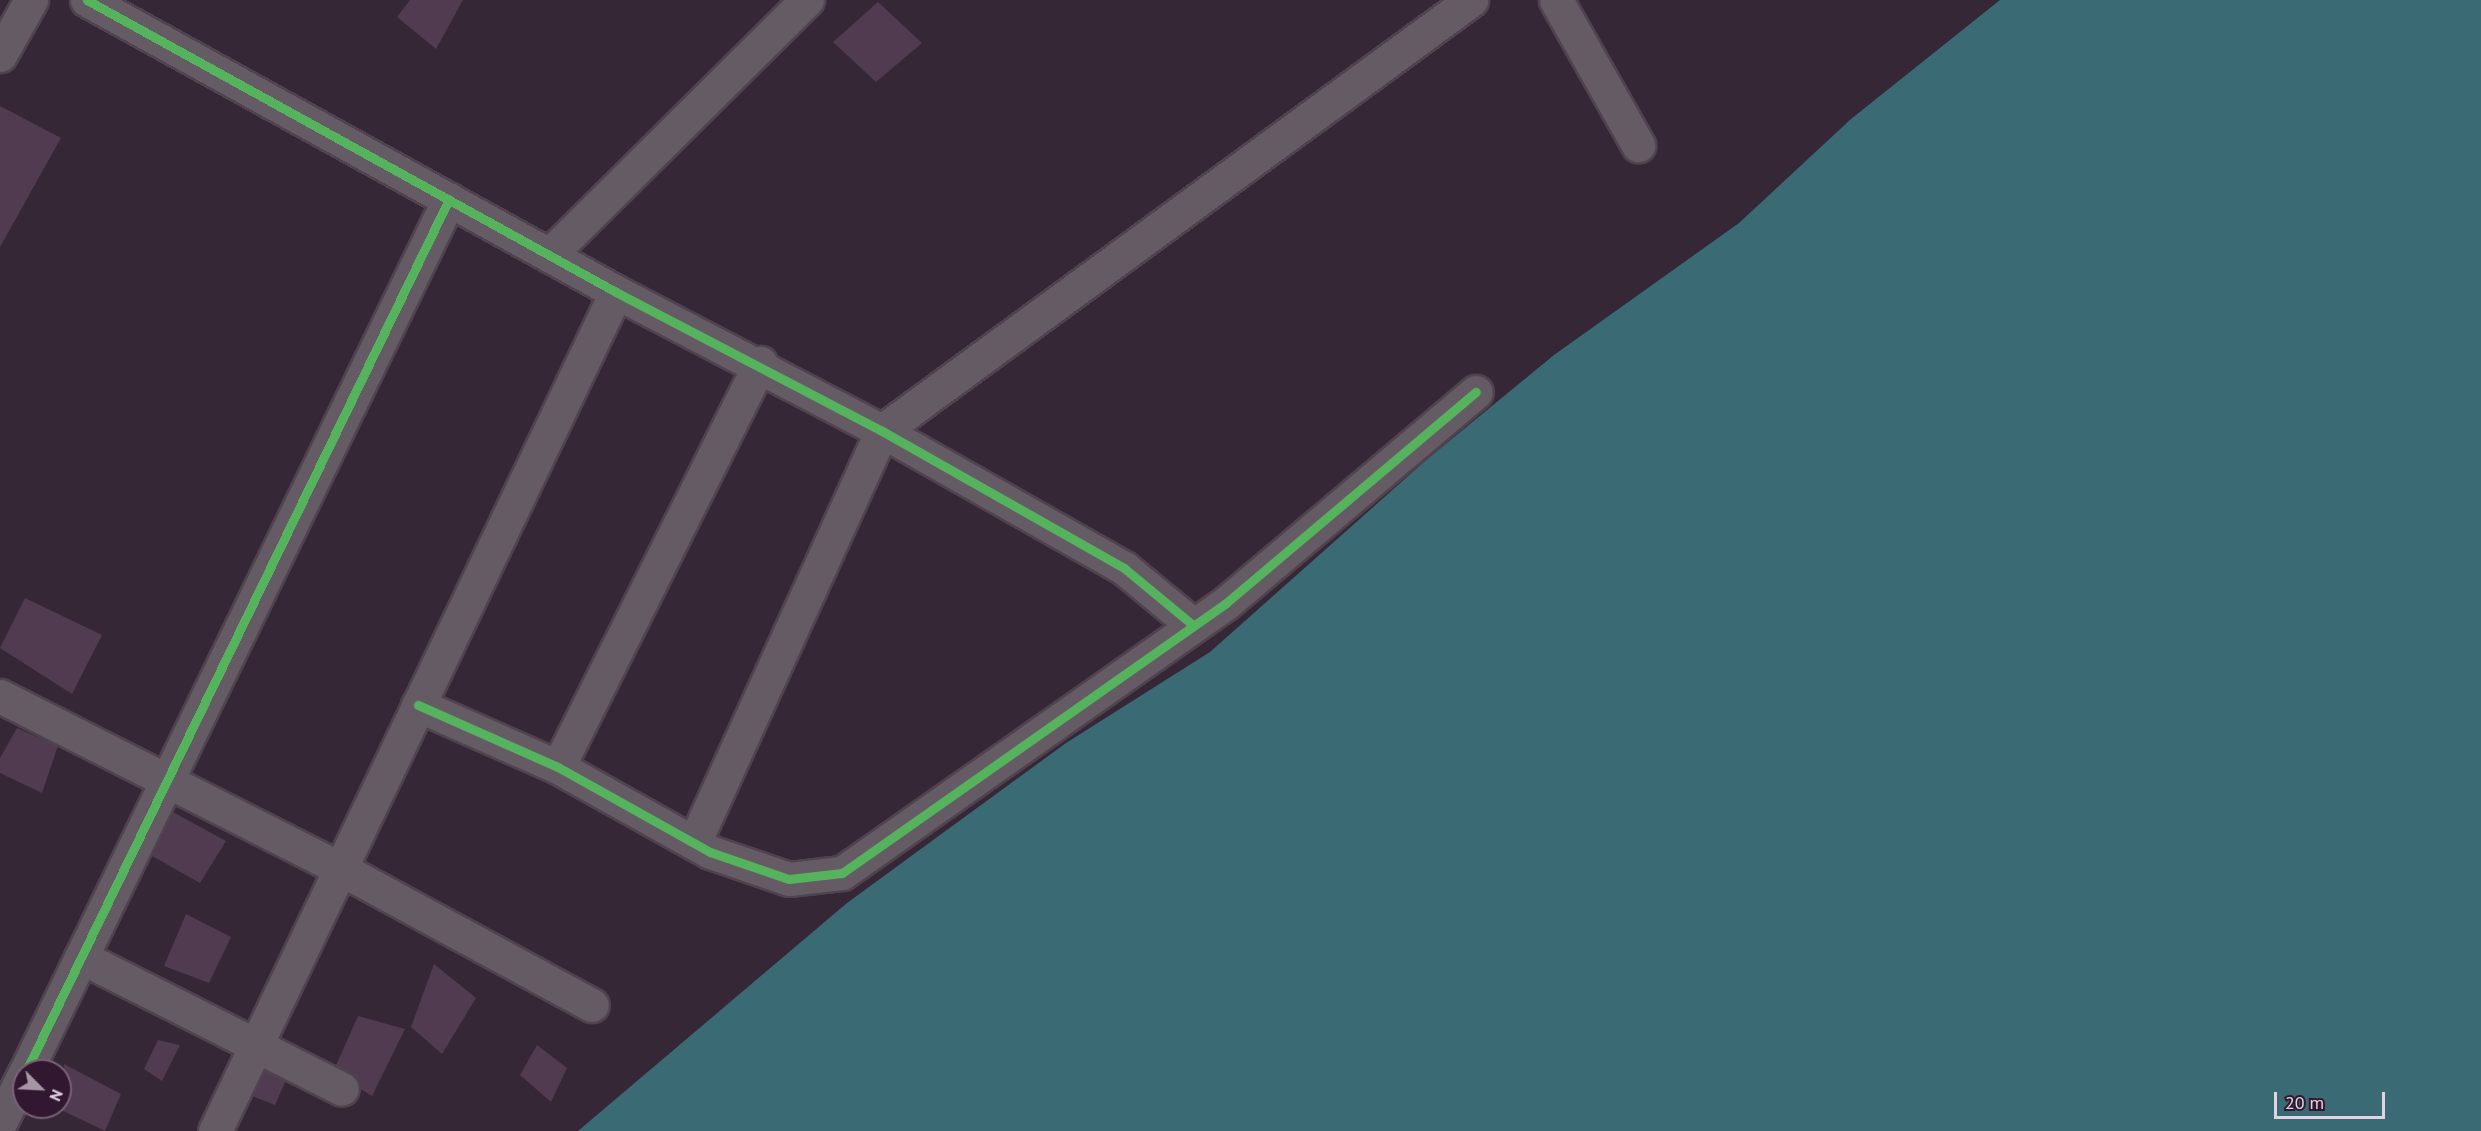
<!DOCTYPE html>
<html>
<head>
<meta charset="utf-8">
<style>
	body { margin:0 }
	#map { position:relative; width:2481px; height:1131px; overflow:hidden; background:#352735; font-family:"PT Sans",sans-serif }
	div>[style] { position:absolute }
	.water>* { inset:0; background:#3a6a73 }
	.building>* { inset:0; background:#513b51 }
	.roads { filter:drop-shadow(2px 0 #50434f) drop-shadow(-2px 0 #50434f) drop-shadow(0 2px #50434f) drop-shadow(0 -2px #50434f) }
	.minor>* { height:33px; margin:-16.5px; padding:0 16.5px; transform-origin:16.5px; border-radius:16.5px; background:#655b65 }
	.cycleway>* { height:9px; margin:-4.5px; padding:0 4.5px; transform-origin:4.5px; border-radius:4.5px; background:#56b35d }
	span { translate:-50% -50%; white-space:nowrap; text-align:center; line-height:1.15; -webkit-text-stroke:5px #311830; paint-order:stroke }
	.north { position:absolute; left:12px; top:1059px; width:60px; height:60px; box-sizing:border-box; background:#311830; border:2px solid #786277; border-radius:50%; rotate:114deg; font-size:16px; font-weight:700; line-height:24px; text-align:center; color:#e3d2e2 }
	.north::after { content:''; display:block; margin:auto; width:21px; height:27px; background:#a696a5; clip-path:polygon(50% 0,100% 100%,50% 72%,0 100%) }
	.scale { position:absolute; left:2274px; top:1092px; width:111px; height:27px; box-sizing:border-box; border:3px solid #e3d2e2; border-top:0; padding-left:8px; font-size:18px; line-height:21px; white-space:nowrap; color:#e3d2e2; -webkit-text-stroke:4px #311830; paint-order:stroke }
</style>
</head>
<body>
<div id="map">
	<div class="water">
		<div style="clip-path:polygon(2000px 0,2481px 0,2481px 1131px,578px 1131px,847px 903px,1066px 743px,1210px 652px,1425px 461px,1554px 355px,1739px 223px,1851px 119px)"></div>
	</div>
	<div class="building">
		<div style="clip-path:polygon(410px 0,463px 0,436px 49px,397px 17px)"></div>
		<div style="clip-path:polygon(878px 2px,922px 43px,876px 82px,833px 42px)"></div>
		<div style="clip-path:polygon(0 106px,61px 138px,0 247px)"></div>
		<div style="clip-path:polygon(25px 598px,102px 635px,72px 694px,0 648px)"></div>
		<div style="clip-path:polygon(17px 728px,58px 746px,42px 793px,0 773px,0 758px)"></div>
		<div style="clip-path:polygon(171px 811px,226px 841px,200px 883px,152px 856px)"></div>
		<div style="clip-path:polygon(186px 914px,231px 937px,209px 983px,164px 966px)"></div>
		<div style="clip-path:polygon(434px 964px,476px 998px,442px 1054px,411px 1027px)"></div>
		<div style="clip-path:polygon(358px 1016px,405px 1029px,372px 1096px,333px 1072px)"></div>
		<div style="clip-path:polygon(158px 1040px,180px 1045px,162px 1081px,144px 1069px)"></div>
		<div style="clip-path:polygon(537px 1045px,567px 1068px,551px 1102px,520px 1075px)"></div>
		<div style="clip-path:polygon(64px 1064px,121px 1094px,105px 1131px,55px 1107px,60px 1107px)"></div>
		<div style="clip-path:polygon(266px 1066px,286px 1080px,275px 1105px,252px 1096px)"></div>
	</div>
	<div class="roads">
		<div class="minor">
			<div style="left:87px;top:0;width:604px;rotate:28.9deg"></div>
			<div style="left:616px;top:292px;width:300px;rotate:27.6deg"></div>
			<div style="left:882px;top:431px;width:278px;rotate:29.5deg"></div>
			<div style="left:1124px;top:568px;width:89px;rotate:39.6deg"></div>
			<div style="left:1556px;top:0;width:167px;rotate:60.5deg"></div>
			<div style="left:0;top:55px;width:63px;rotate:-60.6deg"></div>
			<div style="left:549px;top:255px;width:363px;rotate:-44.7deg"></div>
			<div style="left:0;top:696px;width:385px;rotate:26.9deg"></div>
			<div style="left:343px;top:870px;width:283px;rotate:28.5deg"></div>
			<div style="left:418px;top:705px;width:153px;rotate:23.9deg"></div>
			<div style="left:558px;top:767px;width:174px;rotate:29.2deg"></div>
			<div style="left:710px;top:852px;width:83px;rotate:18.9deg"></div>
			<div style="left:789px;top:879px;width:53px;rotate:-6.5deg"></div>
			<div style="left:842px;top:873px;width:469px;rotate:-35.1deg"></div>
			<div style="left:1226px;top:603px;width:327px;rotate:-40.2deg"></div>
			<div style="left:558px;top:767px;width:452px;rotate:-63.4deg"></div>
			<div style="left:694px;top:843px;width:453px;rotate:-65.5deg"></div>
			<div style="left:882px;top:431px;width:730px;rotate:-36.19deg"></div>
			<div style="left:81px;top:957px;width:292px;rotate:26.8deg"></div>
			<div style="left:26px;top:1071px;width:969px;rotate:-64.12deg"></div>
			<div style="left:0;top:1123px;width:55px;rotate:-63.9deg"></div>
			<div style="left:215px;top:1131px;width:930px;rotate:-64.45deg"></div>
		</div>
	</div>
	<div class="cycleway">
		<div style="left:87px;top:0;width:604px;rotate:28.9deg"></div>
		<div style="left:616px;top:292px;width:300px;rotate:27.6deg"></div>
		<div style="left:882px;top:431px;width:278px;rotate:29.5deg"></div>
		<div style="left:1124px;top:568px;width:89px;rotate:39.6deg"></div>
		<div style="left:418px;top:705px;width:153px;rotate:23.9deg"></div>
		<div style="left:558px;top:767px;width:174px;rotate:29.2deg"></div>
		<div style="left:710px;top:852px;width:83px;rotate:18.9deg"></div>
		<div style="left:789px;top:879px;width:53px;rotate:-6.5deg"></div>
		<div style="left:842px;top:873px;width:469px;rotate:-35.1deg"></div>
		<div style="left:1226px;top:603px;width:327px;rotate:-40.2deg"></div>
		<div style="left:26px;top:1071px;width:969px;rotate:-64.12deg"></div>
	</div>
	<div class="north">N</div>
	<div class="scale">20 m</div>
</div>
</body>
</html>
